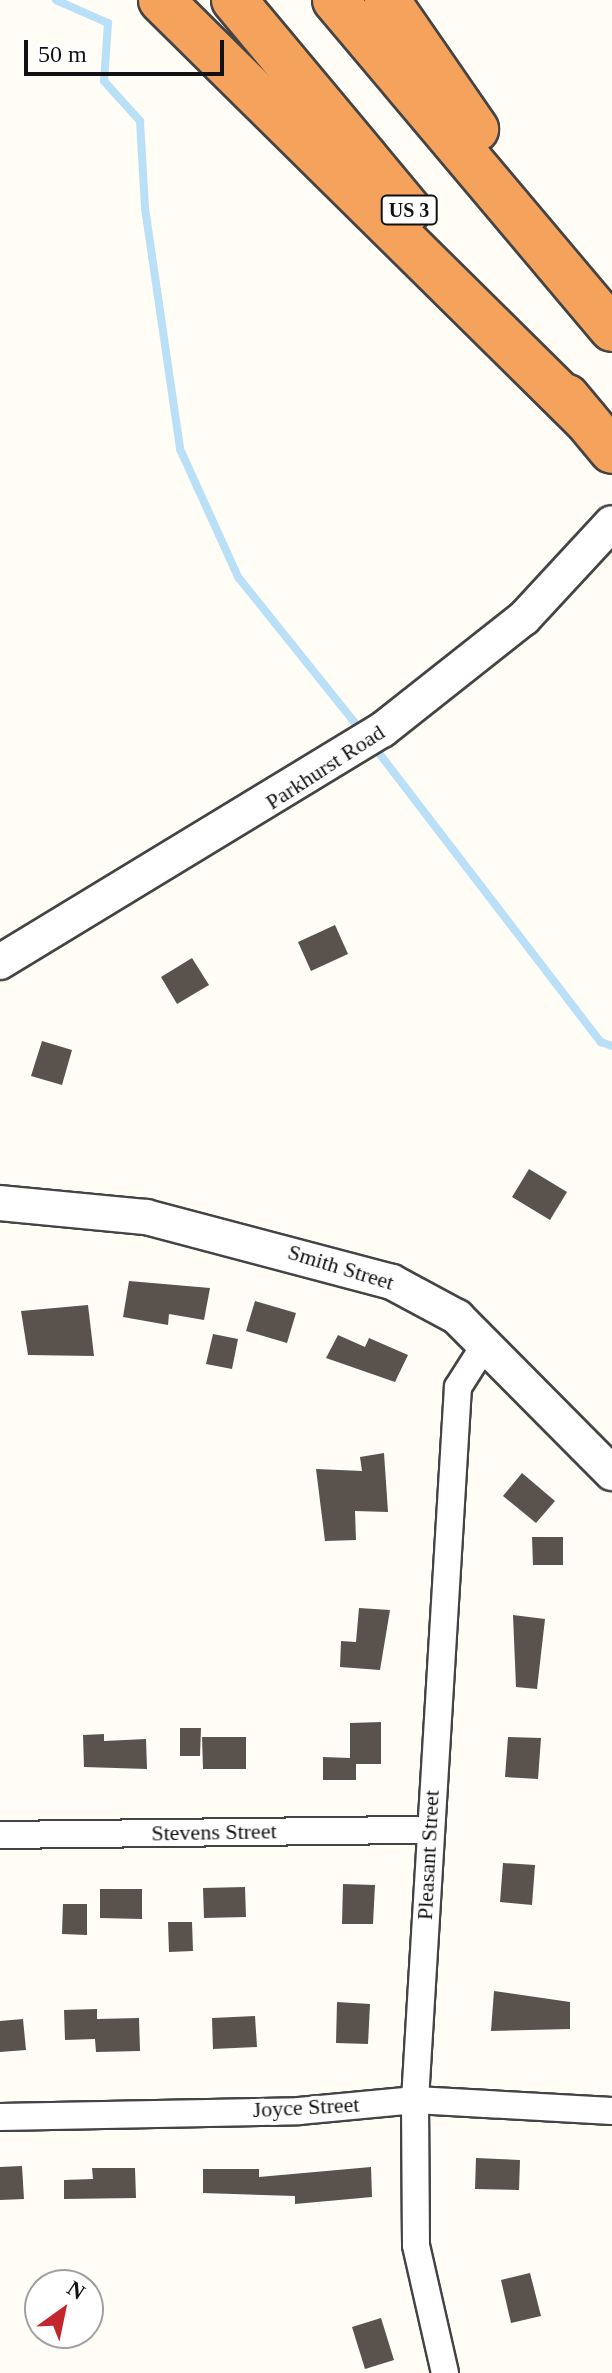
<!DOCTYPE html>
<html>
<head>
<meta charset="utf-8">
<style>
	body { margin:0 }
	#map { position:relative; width:612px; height:2373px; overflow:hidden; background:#fffdf5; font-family:Georgia,serif }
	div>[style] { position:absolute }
	.stream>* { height:8px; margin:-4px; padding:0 4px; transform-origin:4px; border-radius:4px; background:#b9e0f7 }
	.building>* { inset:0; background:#5a524d }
	.roads { filter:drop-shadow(2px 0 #444) drop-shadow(-2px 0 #444) drop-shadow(0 2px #444) drop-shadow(0 -2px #444) }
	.minor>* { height:26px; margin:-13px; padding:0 13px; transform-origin:13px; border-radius:13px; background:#fff }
	.tertiary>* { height:34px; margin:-17px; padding:0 17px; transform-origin:17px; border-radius:17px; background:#fff }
	.motorway>* { height:44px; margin:-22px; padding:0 22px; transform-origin:22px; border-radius:22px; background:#f5a25d }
	span { translate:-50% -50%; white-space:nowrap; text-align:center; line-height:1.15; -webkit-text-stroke:8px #fff; paint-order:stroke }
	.shield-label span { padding:2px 6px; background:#fff; border:2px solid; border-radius:6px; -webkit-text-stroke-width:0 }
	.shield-label { font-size:20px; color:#111; font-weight:700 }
	.street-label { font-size:22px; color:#111 }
	.north { position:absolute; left:24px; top:2269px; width:80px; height:80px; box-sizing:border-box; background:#fff; border:2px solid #a0a0a0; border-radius:50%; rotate:33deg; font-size:22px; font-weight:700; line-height:32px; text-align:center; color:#111 }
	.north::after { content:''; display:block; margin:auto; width:28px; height:36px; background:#c4262e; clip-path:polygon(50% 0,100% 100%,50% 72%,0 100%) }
	.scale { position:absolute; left:24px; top:40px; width:200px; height:36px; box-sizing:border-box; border:4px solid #111; border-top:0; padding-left:10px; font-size:24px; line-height:28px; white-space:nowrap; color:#111; -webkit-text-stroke:6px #fff; paint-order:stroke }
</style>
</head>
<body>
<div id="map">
	<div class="stream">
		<div style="left:56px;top:0;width:57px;rotate:23.9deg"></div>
		<div style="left:108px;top:23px;width:58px;rotate:93.9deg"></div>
		<div style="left:104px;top:81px;width:54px;rotate:48deg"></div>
		<div style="left:140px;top:121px;width:87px;rotate:86.7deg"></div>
		<div style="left:145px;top:208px;width:244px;rotate:81.7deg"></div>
		<div style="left:180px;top:449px;width:141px;rotate:65.6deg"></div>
		<div style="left:238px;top:577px;width:201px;rotate:51.3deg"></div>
		<div style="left:372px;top:744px;width:376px;rotate:52.5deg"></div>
		<div style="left:601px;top:1042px;width:12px;rotate:20deg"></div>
	</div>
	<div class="building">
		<div style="clip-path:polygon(335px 925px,348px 954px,311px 971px,298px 942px)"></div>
		<div style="clip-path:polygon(192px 958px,209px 985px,177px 1004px,161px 977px)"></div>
		<div style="clip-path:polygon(42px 1041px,72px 1050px,62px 1085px,31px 1076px)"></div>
		<div style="clip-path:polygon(529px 1169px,567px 1192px,550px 1220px,512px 1197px)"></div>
		<div style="clip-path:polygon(129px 1281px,210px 1288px,204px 1320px,169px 1314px,168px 1325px,123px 1317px)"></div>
		<div style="clip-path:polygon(255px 1301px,296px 1313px,287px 1343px,246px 1331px)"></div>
		<div style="clip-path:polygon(88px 1305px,94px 1356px,28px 1355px,21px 1311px)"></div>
		<div style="clip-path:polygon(213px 1334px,238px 1339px,232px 1369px,206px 1364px)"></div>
		<div style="clip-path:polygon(338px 1335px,365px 1347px,369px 1338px,408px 1355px,395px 1382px,326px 1358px)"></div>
		<div style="clip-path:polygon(384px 1453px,388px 1512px,355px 1511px,356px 1540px,325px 1541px,316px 1469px,362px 1471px,360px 1457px)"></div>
		<div style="clip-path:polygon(522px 1473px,555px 1501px,536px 1523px,503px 1496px)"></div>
		<div style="clip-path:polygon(532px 1537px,563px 1537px,563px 1565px,533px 1565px)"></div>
		<div style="clip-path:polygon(359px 1608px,390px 1610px,380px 1670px,340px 1667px,341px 1641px,356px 1642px)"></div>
		<div style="clip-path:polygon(513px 1615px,545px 1619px,537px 1689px,516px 1687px)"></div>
		<div style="clip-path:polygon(381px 1722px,381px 1764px,356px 1764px,356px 1780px,323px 1780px,323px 1757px,350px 1758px,350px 1723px)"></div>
		<div style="clip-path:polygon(180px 1728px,201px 1728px,200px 1756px,180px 1756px)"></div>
		<div style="clip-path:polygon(104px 1734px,104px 1741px,146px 1739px,147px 1769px,84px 1767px,83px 1735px)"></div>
		<div style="clip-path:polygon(202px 1737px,246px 1737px,246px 1769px,203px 1769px)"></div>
		<div style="clip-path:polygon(508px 1737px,541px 1738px,538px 1779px,505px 1777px)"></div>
		<div style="clip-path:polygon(503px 1863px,535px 1865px,532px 1905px,500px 1902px)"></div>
		<div style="clip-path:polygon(343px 1884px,375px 1885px,373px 1924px,342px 1924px)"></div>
		<div style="clip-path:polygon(245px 1887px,246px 1917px,204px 1918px,203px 1888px)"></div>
		<div style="clip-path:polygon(100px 1889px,142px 1889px,142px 1919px,100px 1918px)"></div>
		<div style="clip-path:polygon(63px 1904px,87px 1904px,87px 1935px,62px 1934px)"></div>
		<div style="clip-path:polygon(168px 1922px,192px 1922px,193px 1951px,169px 1952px)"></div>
		<div style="clip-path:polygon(494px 1991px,570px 2002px,570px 2029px,491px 2031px)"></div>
		<div style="clip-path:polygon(337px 2002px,370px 2004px,368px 2044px,336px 2043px)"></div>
		<div style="clip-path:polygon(97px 2009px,97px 2019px,139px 2018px,140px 2051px,96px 2052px,95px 2039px,65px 2040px,64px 2010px)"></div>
		<div style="clip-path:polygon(255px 2016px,257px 2047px,213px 2049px,212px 2018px)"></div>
		<div style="clip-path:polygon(23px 2019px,26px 2050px,0 2052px,0 2021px)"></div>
		<div style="clip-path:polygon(476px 2158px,520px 2160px,519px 2190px,475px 2189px)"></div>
		<div style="clip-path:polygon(22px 2166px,24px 2199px,0 2200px,0 2167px)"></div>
		<div style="clip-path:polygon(371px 2167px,372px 2197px,295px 2204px,295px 2196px,203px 2193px,203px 2169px,259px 2169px,259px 2177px)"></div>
		<div style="clip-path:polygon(92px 2168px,135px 2168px,136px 2198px,64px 2199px,64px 2180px,93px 2179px)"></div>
		<div style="clip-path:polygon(530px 2273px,541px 2316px,511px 2323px,501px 2280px)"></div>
		<div style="clip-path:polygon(381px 2318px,394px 2360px,365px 2369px,352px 2327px)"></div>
	</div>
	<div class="roads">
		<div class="minor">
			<div style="left:0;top:1835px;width:429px;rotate:-0.7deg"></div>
			<div style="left:0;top:2117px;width:299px;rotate:-1.1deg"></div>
			<div style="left:299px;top:2111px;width:117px;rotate:-5.4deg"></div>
			<div style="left:415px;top:2100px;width:197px;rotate:3.2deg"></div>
			<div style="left:445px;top:2373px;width:131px;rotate:-102.8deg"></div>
			<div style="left:416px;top:2245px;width:145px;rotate:-90.4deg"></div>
			<div style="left:415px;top:2100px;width:714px;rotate:-86.55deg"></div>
			<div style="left:458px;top:1387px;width:52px;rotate:-57.5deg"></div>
		</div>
		<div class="tertiary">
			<div style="left:0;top:962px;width:447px;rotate:-31.3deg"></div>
			<div style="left:382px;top:730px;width:181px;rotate:-38.3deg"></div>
			<div style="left:524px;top:618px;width:129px;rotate:-47.2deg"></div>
			<div style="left:0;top:1203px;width:147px;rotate:5.5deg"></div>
			<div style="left:146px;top:1217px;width:254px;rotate:14.8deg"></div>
			<div style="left:392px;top:1282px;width:74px;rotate:28.3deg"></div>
			<div style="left:457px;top:1317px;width:220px;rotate:45.2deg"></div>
		</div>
		<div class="motorway">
			<div style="left:161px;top:0;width:596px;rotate:44.66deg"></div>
			<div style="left:234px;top:0;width:273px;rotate:50.2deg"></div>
			<div style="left:335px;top:0;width:430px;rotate:49.9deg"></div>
			<div style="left:387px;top:0;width:157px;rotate:55.4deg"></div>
			<div style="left:567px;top:397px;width:70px;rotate:50.2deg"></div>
		</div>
	</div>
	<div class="shield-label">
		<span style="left:409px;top:210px">US 3</span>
	</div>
	<div class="street-label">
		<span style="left:325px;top:767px;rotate:-33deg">Parkhurst Road</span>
		<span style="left:341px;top:1267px;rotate:17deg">Smith Street</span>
		<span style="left:214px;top:1832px;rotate:-1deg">Stevens Street</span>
		<span style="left:428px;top:1855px;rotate:-87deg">Pleasant Street</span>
		<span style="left:306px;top:2107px;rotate:-3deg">Joyce Street</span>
	</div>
	<div class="north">N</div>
	<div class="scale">50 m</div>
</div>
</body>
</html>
